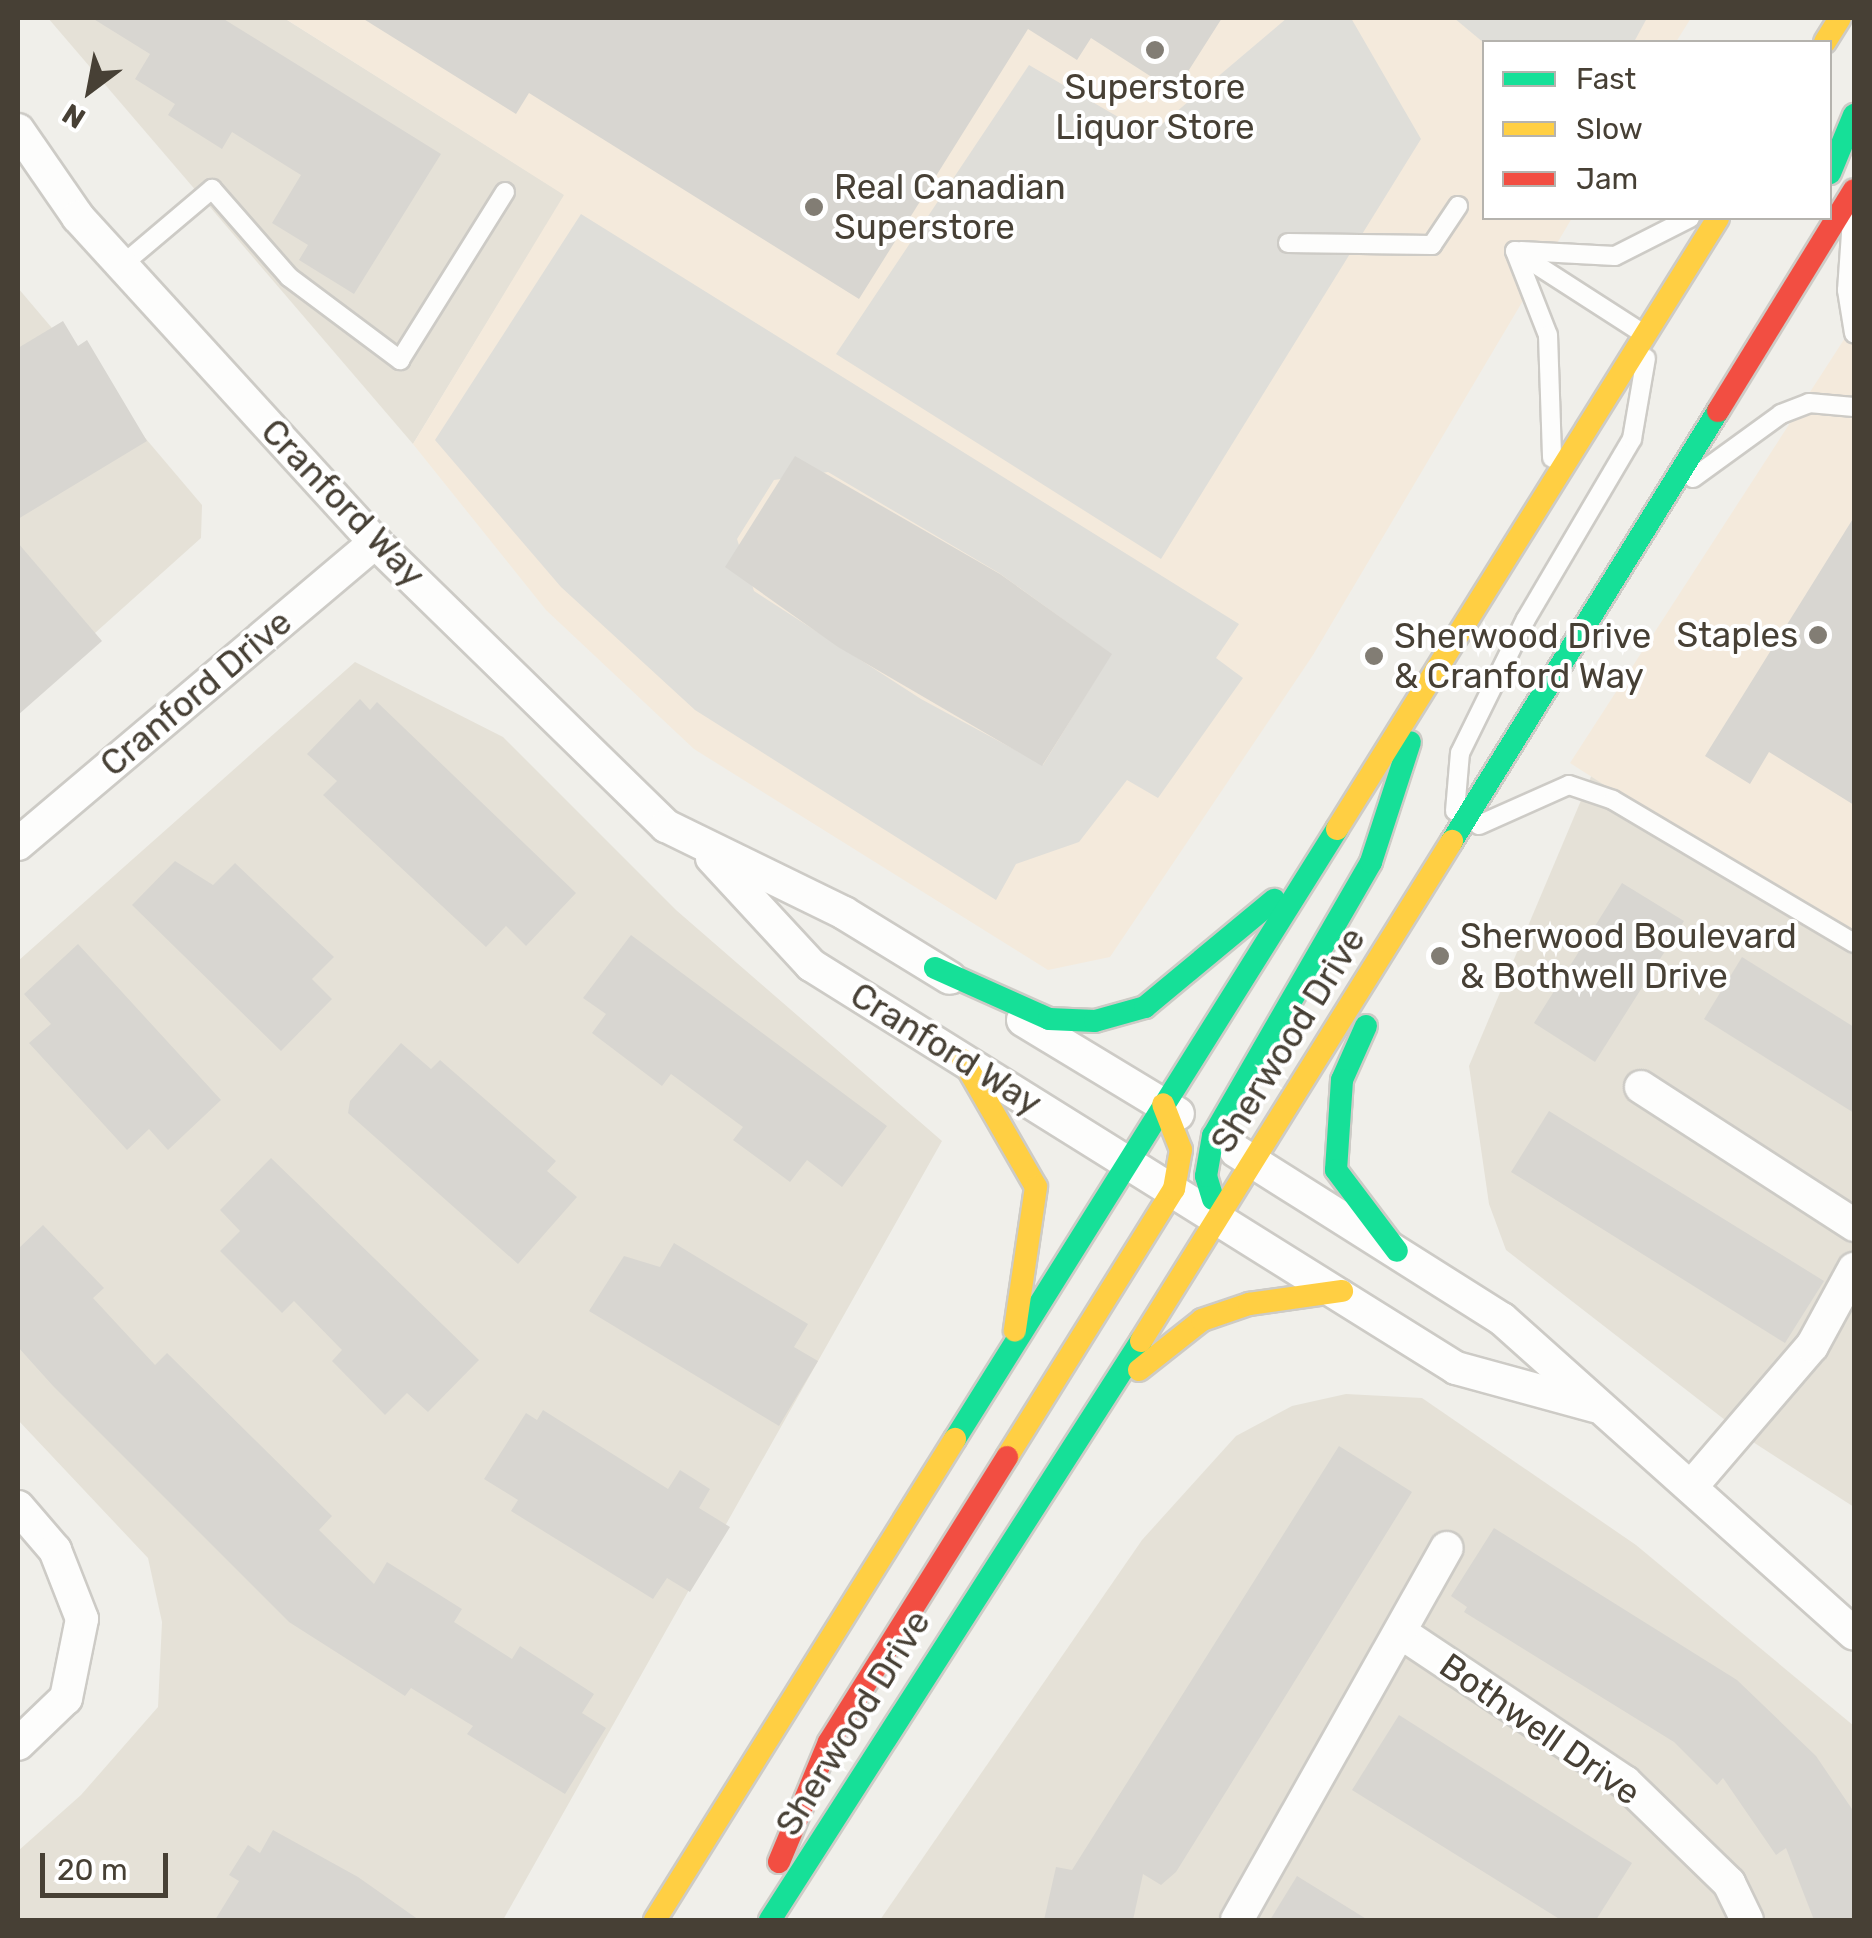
<!DOCTYPE html>
<html>
<head>
<meta charset="utf-8">
<style>
	body { margin:0 }
	#map { position:relative; width:1872px; height:1938px; overflow:hidden; background:#f0efea; font-family:Rubik,sans-serif }
	div>[style] { position:absolute }
	.residential>* { inset:0; background:#e5e1d7 }
	.commercial>* { inset:0; background:#f4eadc }
	.parking>* { inset:0; background:#dfded9 }
	.building>* { inset:0; background:#d8d6d1 }
	.roads { filter:drop-shadow(2px 0 #cdcbc6) drop-shadow(-2px 0 #cdcbc6) drop-shadow(0 2px #cdcbc6) drop-shadow(0 -2px #cdcbc6) }
	.lane>* { height:18px; margin:-9px; padding:0 9px; transform-origin:9px; border-radius:9px; background:#fdfdfc }
	.street>* { height:32px; margin:-16px; padding:0 16px; transform-origin:16px; border-radius:16px; background:#fdfdfc }
	.fast>* { height:22px; margin:-11px; padding:0 11px; transform-origin:11px; border-radius:11px; background:#16e098 }
	.slow>* { height:22px; margin:-11px; padding:0 11px; transform-origin:11px; border-radius:11px; background:#ffcf43 }
	.jam>* { height:22px; margin:-11px; padding:0 11px; transform-origin:11px; border-radius:11px; background:#f24e42 }
	.dots>* { width:28px; height:28px; translate:-50% -50%; box-sizing:border-box; border:5px solid #fff; border-radius:50% }
	span { translate:-50% -50%; white-space:nowrap; text-align:center; line-height:1.15; -webkit-text-stroke:8px #fff; paint-order:stroke }
	.poi-label { font-size:35px; color:#474035 }
	.left { translate:0 -50%; text-align:left }
	.right { translate:-100% -50%; text-align:right }
	.street-label { font-size:35px; color:#474035 }
	.frame { position:absolute; inset:0; border:20px solid #474035; pointer-events:none }
	.legend { position:absolute; left:1482px; top:40px; width:350px; height:180px; box-sizing:border-box; background:#fff; border:2px solid #b5b3ae; margin:0; padding:12px 18px; list-style:none; font-size:30px; color:#474035 }
	.legend li { display:flex; align-items:center; gap:20px; height:50px }
	.legend b { width:50px; border:2px solid #b5b3ae }
	.north { position:absolute; left:40px; top:40px; width:100px; height:100px; -webkit-text-stroke:8px #fff; paint-order:stroke; rotate:212deg; font-size:28px; font-weight:700; line-height:40px; text-align:center; color:#474035 }
	.north::after { content:''; display:block; margin:auto; width:35px; height:45px; background:#474035; clip-path:polygon(50% 0,100% 100%,50% 72%,0 100%) }
	.scale { position:absolute; left:40px; top:1853px; width:128px; height:45px; box-sizing:border-box; border:5px solid #474035; border-top:0; padding-left:12px; font-size:30px; line-height:35px; white-space:nowrap; color:#474035; -webkit-text-stroke:8px #fff; paint-order:stroke }
</style>
</head>
<body>
<div id="map">
	<div class="residential">
		<div style="clip-path:polygon(48px 18px,284px 18px,565px 195px,413px 444px)"></div>
		<div style="clip-path:polygon(18px 288px,202px 505px,201px 538px,18px 702px)"></div>
		<div style="clip-path:polygon(355px 662px,503px 737px,676px 910px,942px 1141px,503px 1920px,18px 1920px,18px 1851px,81px 1795px,158px 1707px,162px 1622px,148px 1558px,18px 1420px,18px 961px)"></div>
		<div style="clip-path:polygon(1593px 772px,1854px 943px,1854px 1507px,1756px 1444px,1506px 1250px,1489px 1204px,1469px 1066px)"></div>
		<div style="clip-path:polygon(1346px 1394px,1422px 1398px,1636px 1545px,1854px 1726px,1854px 1920px,880px 1920px,1142px 1540px,1236px 1436px,1292px 1406px)"></div>
	</div>
	<div class="commercial">
		<div style="clip-path:polygon(284px 18px,1691px 18px,1676px 42px,1484px 42px,1484px 218px,1572px 218px,1313px 655px,1110px 957px,1048px 970px,694px 749px,546px 610px,413px 444px,564px 195px)"></div>
		<div style="clip-path:polygon(1854px 324px,1854px 945px,1570px 763px)"></div>
	</div>
	<div class="parking">
		<div style="clip-path:polygon(1287px 18px,1351px 18px,1421px 139px,1161px 559px,836px 354px,1029px 65px,1149px 135px)"></div>
		<div style="clip-path:polygon(1454px 18px,1647px 18px,1634px 42px,1484px 43px)"></div>
		<div style="clip-path:polygon(evenodd,581px 214px,1239px 624px,1216px 658px,1243px 678px,1158px 798px,1127px 780px,1079px 842px,1016px 864px,996px 900px,695px 710px,561px 587px,435px 440px,581px 214px,828px 472px,999px 573px,1111px 654px,1043px 765px,921px 699px,754px 591px,737px 539px,774px 480px,828px 472px)"></div>
	</div>
	<div class="building">
		<div style="clip-path:polygon(92px 18px,222px 18px,441px 154px,354px 294px,299px 260px,308px 245px,272px 223px,301px 175px,232px 132px,222px 149px,168px 115px,175px 104px,135px 79px,150px 54px)"></div>
		<div style="clip-path:polygon(362px 18px,1222px 18px,1175px 92px,1091px 38px,1077px 60px,1028px 29px,859px 299px,529px 93px,516px 114px)"></div>
		<div style="clip-path:polygon(63px 321px,78px 346px,87px 340px,147px 441px,18px 519px,18px 348px)"></div>
		<div style="clip-path:polygon(795px 456px,1000px 574px,1112px 654px,1042px 766px,838px 647px,725px 567px)"></div>
		<div style="clip-path:polygon(1854px 517px,1854px 805px,1769px 752px,1750px 784px,1705px 756px)"></div>
		<div style="clip-path:polygon(18px 543px,102px 641px,18px 715px)"></div>
		<div style="clip-path:polygon(360px 699px,370px 710px,377px 702px,576px 893px,526px 946px,506px 926px,486px 947px,323px 795px,337px 781px,307px 754px)"></div>
		<div style="clip-path:polygon(175px 861px,213px 885px,235px 863px,334px 957px,312px 979px,332px 999px,281px 1051px,132px 905px)"></div>
		<div style="clip-path:polygon(1622px 883px,1684px 921px,1595px 1062px,1534px 1023px)"></div>
		<div style="clip-path:polygon(631px 935px,887px 1126px,842px 1187px,807px 1160px,790px 1182px,733px 1140px,743px 1127px,671px 1074px,662px 1086px,592px 1033px,606px 1014px,583px 998px)"></div>
		<div style="clip-path:polygon(78px 944px,221px 1100px,168px 1150px,149px 1129px,127px 1150px,29px 1043px,51px 1024px,24px 994px)"></div>
		<div style="clip-path:polygon(1742px 957px,1854px 1027px,1854px 1113px,1704px 1019px)"></div>
		<div style="clip-path:polygon(401px 1043px,431px 1069px,440px 1060px,556px 1161px,547px 1171px,577px 1197px,518px 1264px,348px 1113px,350px 1101px)"></div>
		<div style="clip-path:polygon(1549px 1111px,1824px 1281px,1785px 1343px,1511px 1172px)"></div>
		<div style="clip-path:polygon(271px 1158px,479px 1360px,428px 1412px,407px 1393px,385px 1415px,332px 1361px,342px 1350px,294px 1301px,282px 1313px,220px 1251px,240px 1231px,220px 1210px)"></div>
		<div style="clip-path:polygon(43px 1225px,104px 1288px,93px 1298px,155px 1365px,167px 1353px,332px 1516px,319px 1530px,374px 1584px,387px 1562px,462px 1609px,454px 1622px,512px 1659px,520px 1646px,594px 1694px,582px 1713px,606px 1728px,565px 1794px,467px 1734px,473px 1726px,411px 1688px,405px 1696px,289px 1622px,54px 1387px,18px 1347px,18px 1249px)"></div>
		<div style="clip-path:polygon(674px 1243px,808px 1324px,794px 1347px,818px 1361px,779px 1426px,589px 1311px,624px 1256px,660px 1267px)"></div>
		<div style="clip-path:polygon(543px 1410px,668px 1489px,680px 1470px,710px 1489px,699px 1508px,730px 1527px,690px 1592px,667px 1578px,653px 1599px,511px 1511px,518px 1500px,484px 1479px,526px 1413px,537px 1420px)"></div>
		<div style="clip-path:polygon(1339px 1446px,1412px 1492px,1262px 1734px,1176px 1872px,1161px 1885px,1143px 1874px,1133px 1920px,1044px 1920px,1056px 1867px,1072px 1870px)"></div>
		<div style="clip-path:polygon(1494px 1528px,1737px 1680px,1816px 1756px,1854px 1812px,1854px 1920px,1814px 1920px,1786px 1848px,1776px 1855px,1723px 1778px,1717px 1785px,1674px 1742px,1464px 1612px,1467px 1607px,1451px 1596px)"></div>
		<div style="clip-path:polygon(1399px 1715px,1632px 1863px,1596px 1920px,1561px 1920px,1352px 1790px)"></div>
		<div style="clip-path:polygon(273px 1830px,358px 1877px,419px 1920px,215px 1920px,239px 1881px,229px 1875px,248px 1845px,260px 1853px)"></div>
		<div style="clip-path:polygon(1297px 1876px,1368px 1920px,1270px 1920px)"></div>
	</div>
	<div class="roads">
		<div class="lane">
			<div style="left:1852px;top:219px;width:71px;rotate:94deg"></div>
			<div style="left:1847px;top:290px;width:44px;rotate:80.8deg"></div>
			<div style="left:1288px;top:243px;width:144px;rotate:0.8deg"></div>
			<div style="left:1432px;top:245px;width:47px;rotate:-56.3deg"></div>
			<div style="left:1515px;top:251px;width:151px;rotate:32.8deg"></div>
			<div style="left:1515px;top:251px;width:90px;rotate:68.6deg"></div>
			<div style="left:1548px;top:335px;width:123px;rotate:88.1deg"></div>
			<div style="left:1521px;top:251px;width:94px;rotate:3deg"></div>
			<div style="left:1615px;top:256px;width:84px;rotate:-26.9deg"></div>
			<div style="left:122px;top:265px;width:118px;rotate:-40.2deg"></div>
			<div style="left:212px;top:189px;width:117px;rotate:48.8deg"></div>
			<div style="left:289px;top:277px;width:139px;rotate:36.8deg"></div>
			<div style="left:400px;top:360px;width:198px;rotate:-58deg"></div>
			<div style="left:1693px;top:478px;width:109px;rotate:-36deg"></div>
			<div style="left:1781px;top:414px;width:30px;rotate:-21deg"></div>
			<div style="left:1809px;top:403px;width:45px;rotate:5.1deg"></div>
			<div style="left:1455px;top:811px;width:58px;rotate:-85.1deg"></div>
			<div style="left:1460px;top:753px;width:149px;rotate:-63.8deg"></div>
			<div style="left:1526px;top:619px;width:209px;rotate:-59.5deg"></div>
			<div style="left:1632px;top:439px;width:82px;rotate:-80.2deg"></div>
			<div style="left:1479px;top:825px;width:98px;rotate:-24deg"></div>
			<div style="left:1569px;top:785px;width:46px;rotate:18.8deg"></div>
			<div style="left:1613px;top:800px;width:280px;rotate:30.7deg"></div>
		</div>
		<div class="street">
			<div style="left:18px;top:130px;width:106px;rotate:55.4deg"></div>
			<div style="left:78px;top:217px;width:440px;rotate:47.6deg"></div>
			<div style="left:375px;top:542px;width:407px;rotate:44.3deg"></div>
			<div style="left:666px;top:826px;width:198px;rotate:26deg"></div>
			<div style="left:844px;top:913px;width:124px;rotate:31.5deg"></div>
			<div style="left:18px;top:844px;width:468px;rotate:-40.2deg"></div>
			<div style="left:712px;top:858px;width:146px;rotate:47.2deg"></div>
			<div style="left:811px;top:965px;width:761px;rotate:32deg"></div>
			<div style="left:1456px;top:1368px;width:144px;rotate:15.3deg"></div>
			<div style="left:1023px;top:1020px;width:181px;rotate:31.2deg"></div>
			<div style="left:1641px;top:1087px;width:254px;rotate:32.9deg"></div>
			<div style="left:1236px;top:1151px;width:315px;rotate:32.3deg"></div>
			<div style="left:1502px;top:1319px;width:472px;rotate:41.8deg"></div>
			<div style="left:1691px;top:1487px;width:186px;rotate:-49.4deg"></div>
			<div style="left:1812px;top:1346px;width:88px;rotate:-61.4deg"></div>
			<div style="left:18px;top:1507px;width:57px;rotate:49.3deg"></div>
			<div style="left:55px;top:1550px;width:74px;rotate:68.6deg"></div>
			<div style="left:82px;top:1619px;width:81px;rotate:101.4deg"></div>
			<div style="left:66px;top:1698px;width:66px;rotate:136.2deg"></div>
			<div style="left:1403px;top:1634px;width:267px;rotate:33.7deg"></div>
			<div style="left:1625px;top:1782px;width:145px;rotate:44.2deg"></div>
			<div style="left:1729px;top:1883px;width:41px;rotate:64.1deg"></div>
			<div style="left:1237px;top:1920px;width:427px;rotate:-60.6deg"></div>
		</div>
		<div class="fast">
			<div style="left:1830px;top:173px;width:63px;rotate:-67.5deg"></div>
			<div style="left:1452px;top:841px;width:506px;rotate:-58.26deg"></div>
			<div style="left:935px;top:968px;width:125px;rotate:24.1deg"></div>
			<div style="left:1049px;top:1019px;width:46px;rotate:2.5deg"></div>
			<div style="left:1095px;top:1021px;width:52px;rotate:-15.6deg"></div>
			<div style="left:1145px;top:1007px;width:168px;rotate:-39.7deg"></div>
			<div style="left:1366px;top:1026px;width:59px;rotate:114deg"></div>
			<div style="left:1342px;top:1080px;width:90px;rotate:93.8deg"></div>
			<div style="left:1336px;top:1170px;width:101px;rotate:53deg"></div>
			<div style="left:1213px;top:1199px;width:24px;rotate:-107deg"></div>
			<div style="left:1206px;top:1176px;width:41px;rotate:-80.1deg"></div>
			<div style="left:1213px;top:1136px;width:316px;rotate:-60deg"></div>
			<div style="left:1371px;top:862px;width:126px;rotate:-72deg"></div>
			<div style="left:955px;top:1439px;width:720px;rotate:-57.94deg"></div>
			<div style="left:770px;top:1920px;width:688px;rotate:-57.35deg"></div>
		</div>
		<div class="slow">
			<div style="left:1825px;top:42px;width:28px;rotate:-58deg"></div>
			<div style="left:1337px;top:829px;width:720px;rotate:-58.05deg"></div>
			<div style="left:963px;top:1060px;width:146px;rotate:60.1deg"></div>
			<div style="left:1036px;top:1187px;width:145px;rotate:98.4deg"></div>
			<div style="left:1141px;top:1341px;width:589px;rotate:-58.12deg"></div>
			<div style="left:1139px;top:1370px;width:80px;rotate:-38.4deg"></div>
			<div style="left:1202px;top:1320px;width:50px;rotate:-18.8deg"></div>
			<div style="left:1249px;top:1304px;width:94px;rotate:-8deg"></div>
			<div style="left:1007px;top:1457px;width:316px;rotate:-58.1deg"></div>
			<div style="left:1174px;top:1189px;width:40px;rotate:-80deg"></div>
			<div style="left:1181px;top:1150px;width:49px;rotate:-111.4deg"></div>
			<div style="left:655px;top:1920px;width:567px;rotate:-58.05deg"></div>
		</div>
		<div class="jam">
			<div style="left:1718px;top:411px;width:259px;rotate:-58.4deg"></div>
			<div style="left:779px;top:1862px;width:130px;rotate:-67.4deg"></div>
			<div style="left:829px;top:1742px;width:336px;rotate:-58deg"></div>
		</div>
	</div>
	<div class="dots">
		<div style="left:1155px;top:50px;background:#827d74"></div>
		<div style="left:814px;top:207px;background:#827d74"></div>
		<div style="left:1818px;top:635px;background:#827d74"></div>
		<div style="left:1374px;top:656px;background:#827d74"></div>
		<div style="left:1440px;top:956px;background:#827d74"></div>
	</div>
	<div class="poi-label">
		<span style="left:1155px;top:107px">Superstore<br>Liquor Store</span>
		<span class="left" style="left:834px;top:207px">Real Canadian<br>Superstore</span>
		<span class="right" style="left:1798px;top:635px">Staples</span>
		<span class="left" style="left:1394px;top:656px">Sherwood Drive<br>&amp; Cranford Way</span>
		<span class="left" style="left:1460px;top:956px">Sherwood Boulevard<br>&amp; Bothwell Drive</span>
	</div>
	<div class="street-label">
		<span style="left:343px;top:503px;rotate:46deg">Cranford Way</span>
		<span style="left:196px;top:693px;rotate:-40deg">Cranford Drive</span>
		<span style="left:1288px;top:1040px;rotate:-58deg">Sherwood Drive</span>
		<span style="left:946px;top:1049px;rotate:32deg">Cranford Way</span>
		<span style="left:853px;top:1723px;rotate:-58deg">Sherwood Drive</span>
		<span style="left:1540px;top:1729px;rotate:35deg">Bothwell Drive</span>
	</div>
	<div class="frame"></div>
	<ul class="legend">
	<li><b style="height:12px;background:#16e098"></b>Fast</li>
	<li><b style="height:12px;background:#ffcf43"></b>Slow</li>
	<li><b style="height:12px;background:#f24e42"></b>Jam</li>
	</ul>
	<div class="north">N</div>
	<div class="scale">20 m</div>
</div>
</body>
</html>
